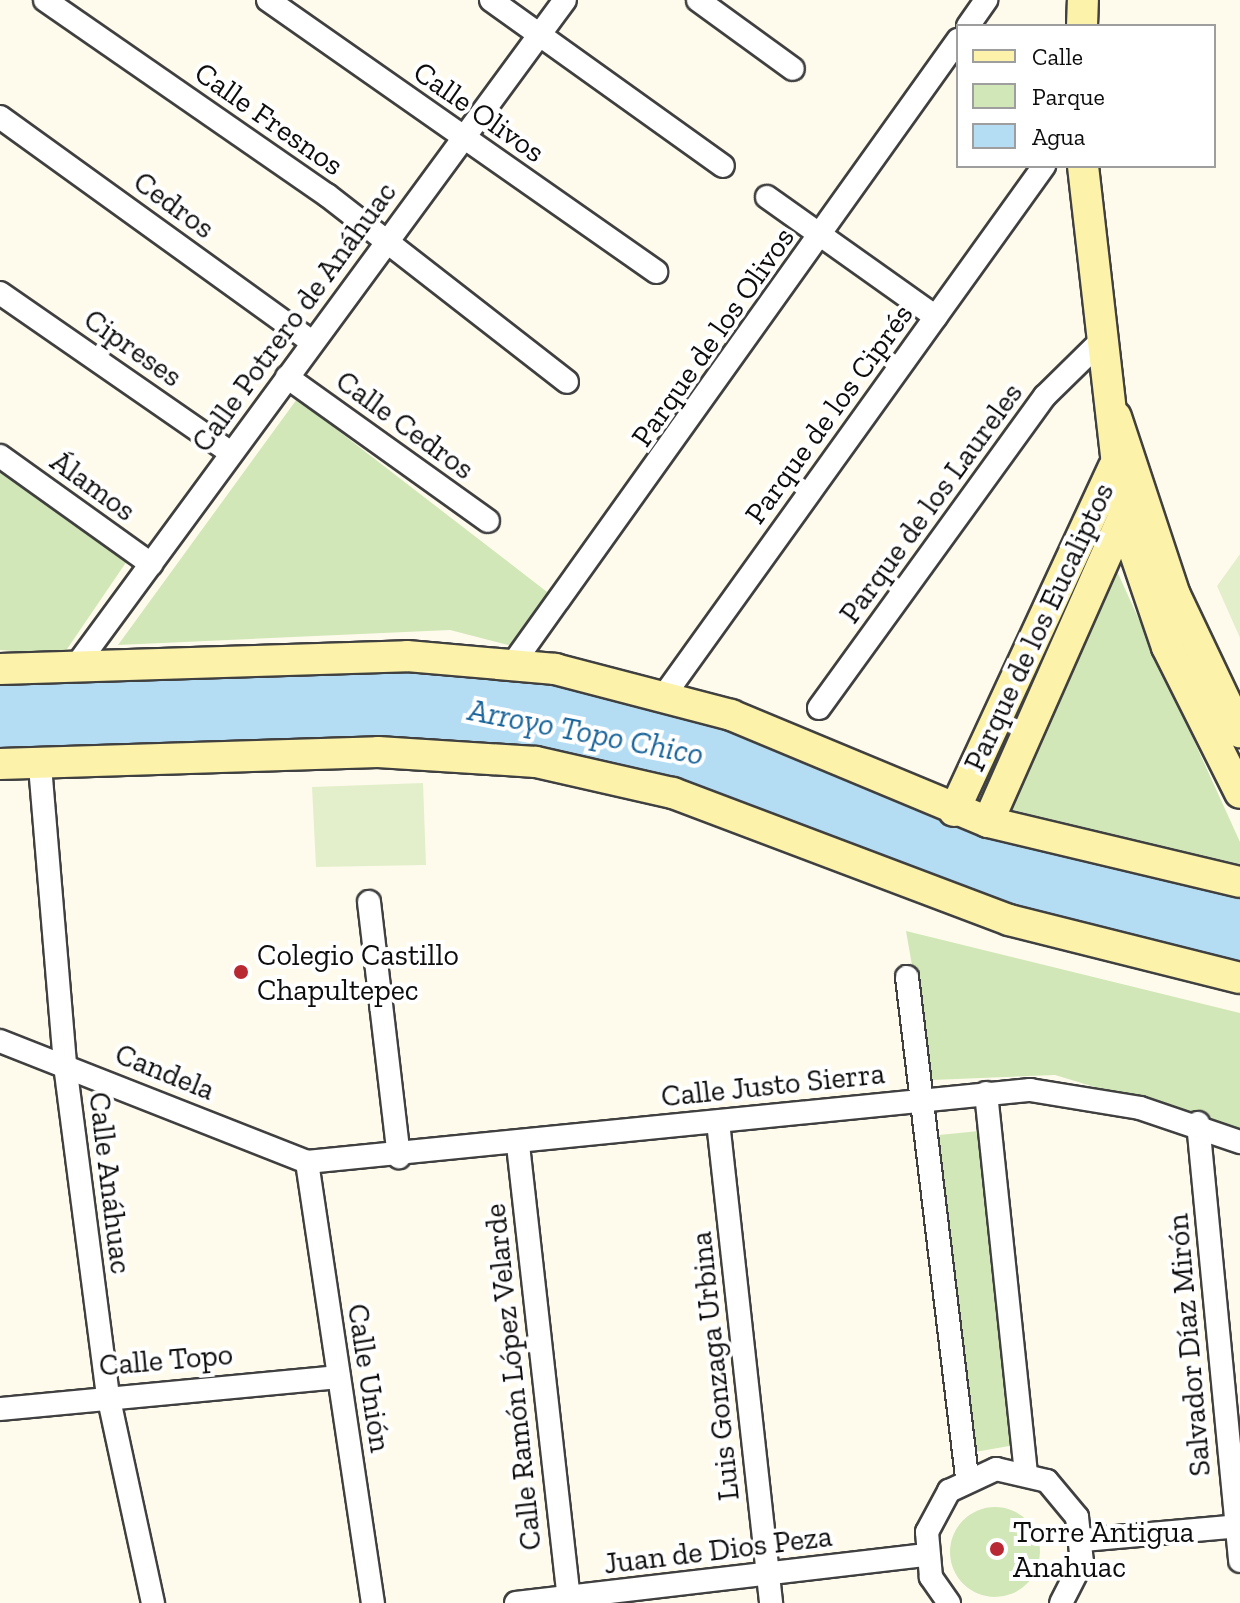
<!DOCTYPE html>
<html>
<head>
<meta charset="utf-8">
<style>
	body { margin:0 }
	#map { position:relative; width:1240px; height:1603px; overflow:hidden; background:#fefbed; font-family:"Zilla Slab",serif }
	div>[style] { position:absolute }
	.green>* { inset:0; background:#d2e7b8 }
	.round { border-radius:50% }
	.pitch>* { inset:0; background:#e3efca }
	.water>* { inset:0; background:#b4ddf4 }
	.roads { filter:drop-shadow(2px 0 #404040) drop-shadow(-2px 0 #404040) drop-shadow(0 2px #404040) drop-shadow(0 -2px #404040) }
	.street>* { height:22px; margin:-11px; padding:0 11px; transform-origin:11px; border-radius:11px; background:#fff }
	.secondary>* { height:30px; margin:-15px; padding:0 15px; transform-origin:15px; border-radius:15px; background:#fcf2aa }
	.dots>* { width:22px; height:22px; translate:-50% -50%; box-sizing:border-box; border:4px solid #fff; border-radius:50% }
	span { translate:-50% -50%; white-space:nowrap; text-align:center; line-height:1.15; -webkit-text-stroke:8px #fff; paint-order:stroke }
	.street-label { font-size:30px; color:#0d0d0d }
	.poi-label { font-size:30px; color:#0d0d0d }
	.left { translate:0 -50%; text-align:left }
	.water-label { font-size:32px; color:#1a659a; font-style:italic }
	.legend { position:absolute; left:956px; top:24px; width:260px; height:144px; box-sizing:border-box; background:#fff; border:2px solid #9e9e9e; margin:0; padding:10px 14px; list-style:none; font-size:24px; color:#0d0d0d }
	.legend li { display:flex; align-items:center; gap:16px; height:40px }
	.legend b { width:40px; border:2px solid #9e9e9e }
</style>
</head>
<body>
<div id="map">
	<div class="green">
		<div style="clip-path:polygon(297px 399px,551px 595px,516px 647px,450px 630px,118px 645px)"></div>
		<div style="clip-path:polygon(0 472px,127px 561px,63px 655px,0 650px)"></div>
		<div style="clip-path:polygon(1111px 558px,1240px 842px,1240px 866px,1000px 807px)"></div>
		<div style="clip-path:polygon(906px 931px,1240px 1013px,1240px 1131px,1055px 1075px,932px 1080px)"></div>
		<div style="clip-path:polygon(979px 1131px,1015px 1445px,975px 1452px,939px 1135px)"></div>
		<div class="round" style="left:950px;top:1507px;width:90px;height:90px"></div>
	</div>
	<div class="pitch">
		<div style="clip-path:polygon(1240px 554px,1240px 638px,1217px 586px)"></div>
		<div style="clip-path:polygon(423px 783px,426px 865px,316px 867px,312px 787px)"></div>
	</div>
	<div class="water">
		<div style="clip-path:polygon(330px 659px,603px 678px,954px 811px,1240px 882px,1240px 980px,536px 762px,0 764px,0 669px)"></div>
	</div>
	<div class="roads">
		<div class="street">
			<div style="left:45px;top:0;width:343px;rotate:34.7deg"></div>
			<div style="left:327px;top:195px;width:304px;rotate:37.9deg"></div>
			<div style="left:268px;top:0;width:474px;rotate:35deg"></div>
			<div style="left:491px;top:0;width:285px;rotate:35.6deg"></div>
			<div style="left:698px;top:0;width:117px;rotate:36deg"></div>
			<div style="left:968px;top:26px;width:32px;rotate:-55deg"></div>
			<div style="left:0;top:117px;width:385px;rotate:35.8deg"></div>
			<div style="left:767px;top:197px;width:207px;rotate:35.4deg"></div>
			<div style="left:0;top:293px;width:281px;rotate:34.7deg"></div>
			<div style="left:287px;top:377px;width:247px;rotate:35.6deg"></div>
			<div style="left:0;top:456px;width:186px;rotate:35.6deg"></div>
			<div style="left:512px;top:665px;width:768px;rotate:-54.49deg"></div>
			<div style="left:73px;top:670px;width:831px;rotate:-53.71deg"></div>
			<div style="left:663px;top:697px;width:654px;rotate:-54.34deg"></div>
			<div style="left:819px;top:708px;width:385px;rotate:-54.1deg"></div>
			<div style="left:1045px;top:396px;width:78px;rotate:-44.5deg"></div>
			<div style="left:40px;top:766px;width:300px;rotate:85.2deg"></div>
			<div style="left:65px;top:1065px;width:333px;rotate:82.6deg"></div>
			<div style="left:108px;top:1395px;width:213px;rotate:77.8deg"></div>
			<div style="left:369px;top:902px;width:257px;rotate:83.3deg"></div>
			<div style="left:907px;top:977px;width:504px;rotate:83.16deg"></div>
			<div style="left:0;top:1041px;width:330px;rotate:21.5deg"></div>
			<div style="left:307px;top:1162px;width:727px;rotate:-5.69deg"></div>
			<div style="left:1030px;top:1090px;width:111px;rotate:9.3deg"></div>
			<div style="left:1140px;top:1108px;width:106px;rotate:18.8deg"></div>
			<div style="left:986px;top:1093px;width:380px;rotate:84deg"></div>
			<div style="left:718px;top:1122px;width:484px;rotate:83.7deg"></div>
			<div style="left:1198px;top:1123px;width:440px;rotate:84.5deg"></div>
			<div style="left:518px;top:1145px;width:461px;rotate:83.6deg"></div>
			<div style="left:307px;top:1162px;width:446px;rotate:81.5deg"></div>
			<div style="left:0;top:1409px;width:340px;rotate:-5.4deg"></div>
			<div style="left:1083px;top:1540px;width:158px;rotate:-5.1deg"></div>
			<div style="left:516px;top:1603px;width:413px;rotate:-6.7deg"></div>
			<div style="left:949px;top:1603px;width:32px;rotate:-125deg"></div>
			<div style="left:931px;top:1577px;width:45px;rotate:-95.1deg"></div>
			<div style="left:927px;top:1532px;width:47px;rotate:-61.8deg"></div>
			<div style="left:949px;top:1491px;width:52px;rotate:-25.1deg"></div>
			<div style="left:996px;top:1469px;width:52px;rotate:13.2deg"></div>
			<div style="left:1047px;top:1481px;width:47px;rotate:50.2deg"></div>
			<div style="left:1077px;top:1517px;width:45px;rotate:83.7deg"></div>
			<div style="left:1082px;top:1562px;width:46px;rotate:117.1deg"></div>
		</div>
		<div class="secondary">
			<div style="left:1082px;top:26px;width:26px;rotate:-88deg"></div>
			<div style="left:1083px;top:166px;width:354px;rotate:83.5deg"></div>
			<div style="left:1123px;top:518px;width:136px;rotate:71.2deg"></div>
			<div style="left:1167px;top:647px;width:163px;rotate:63.4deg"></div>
			<div style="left:1116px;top:417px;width:188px;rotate:71.7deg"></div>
			<div style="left:1175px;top:595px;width:152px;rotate:64.6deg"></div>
			<div style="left:0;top:669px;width:407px;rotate:-1.8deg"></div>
			<div style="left:407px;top:656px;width:149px;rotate:5deg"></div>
			<div style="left:555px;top:669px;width:182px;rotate:14.6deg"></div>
			<div style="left:731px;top:715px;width:278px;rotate:22.6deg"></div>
			<div style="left:988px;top:822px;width:259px;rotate:13.4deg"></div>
			<div style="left:0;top:764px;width:378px;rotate:-1.8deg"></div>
			<div style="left:378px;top:752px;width:158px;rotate:3.6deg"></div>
			<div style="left:536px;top:762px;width:140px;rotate:12.8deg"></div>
			<div style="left:673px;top:793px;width:359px;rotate:20.7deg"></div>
			<div style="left:1009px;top:920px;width:238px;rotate:14.1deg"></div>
			<div style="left:954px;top:811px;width:379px;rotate:-65.1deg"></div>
			<div style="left:988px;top:822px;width:333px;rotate:-66.1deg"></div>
		</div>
	</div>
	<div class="dots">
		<div style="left:241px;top:972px;background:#b82933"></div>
		<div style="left:997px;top:1549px;background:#b82933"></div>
	</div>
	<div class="street-label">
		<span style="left:479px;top:112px;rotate:35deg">Calle Olivos</span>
		<span style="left:269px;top:119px;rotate:35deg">Calle Fresnos</span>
		<span style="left:174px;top:205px;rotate:36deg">Cedros</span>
		<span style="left:294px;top:317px;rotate:-54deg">Calle Potrero de Anáhuac</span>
		<span style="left:713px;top:337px;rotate:-55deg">Parque de los Olivos</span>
		<span style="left:133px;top:348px;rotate:35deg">Cipreses</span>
		<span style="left:829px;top:414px;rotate:-54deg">Parque de los Ciprés</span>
		<span style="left:405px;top:425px;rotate:36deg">Calle Cedros</span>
		<span style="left:93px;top:486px;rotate:36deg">Álamos</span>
		<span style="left:931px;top:503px;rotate:-54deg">Parque de los Laureles</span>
		<span style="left:1039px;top:627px;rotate:-65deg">Parque de los Eucaliptos</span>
		<span style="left:165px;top:1072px;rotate:22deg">Candela</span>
		<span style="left:773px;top:1085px;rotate:-6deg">Calle Justo Sierra</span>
		<span style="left:110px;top:1183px;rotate:83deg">Calle Anáhuac</span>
		<span style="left:1189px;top:1345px;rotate:-95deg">Salvador Díaz Mirón</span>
		<span style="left:166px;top:1360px;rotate:-5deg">Calle Topo</span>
		<span style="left:715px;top:1366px;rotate:-96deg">Luis Gonzaga Urbina</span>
		<span style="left:513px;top:1377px;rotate:-96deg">Calle Ramón López Velarde</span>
		<span style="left:369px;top:1378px;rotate:81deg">Calle Unión</span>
		<span style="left:718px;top:1550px;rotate:-7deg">Juan de Dios Peza</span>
	</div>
	<div class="poi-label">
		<span class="left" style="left:257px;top:972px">Colegio Castillo<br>Chapultepec</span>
		<span class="left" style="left:1013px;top:1549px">Torre Antigua<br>Anahuac</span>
	</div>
	<div class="water-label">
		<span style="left:586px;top:732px;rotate:11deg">Arroyo Topo Chico</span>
	</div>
	<ul class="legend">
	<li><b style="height:10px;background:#fcf2aa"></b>Calle</li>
	<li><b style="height:22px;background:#d2e7b8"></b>Parque</li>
	<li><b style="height:22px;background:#b4ddf4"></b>Agua</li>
	</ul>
</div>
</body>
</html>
